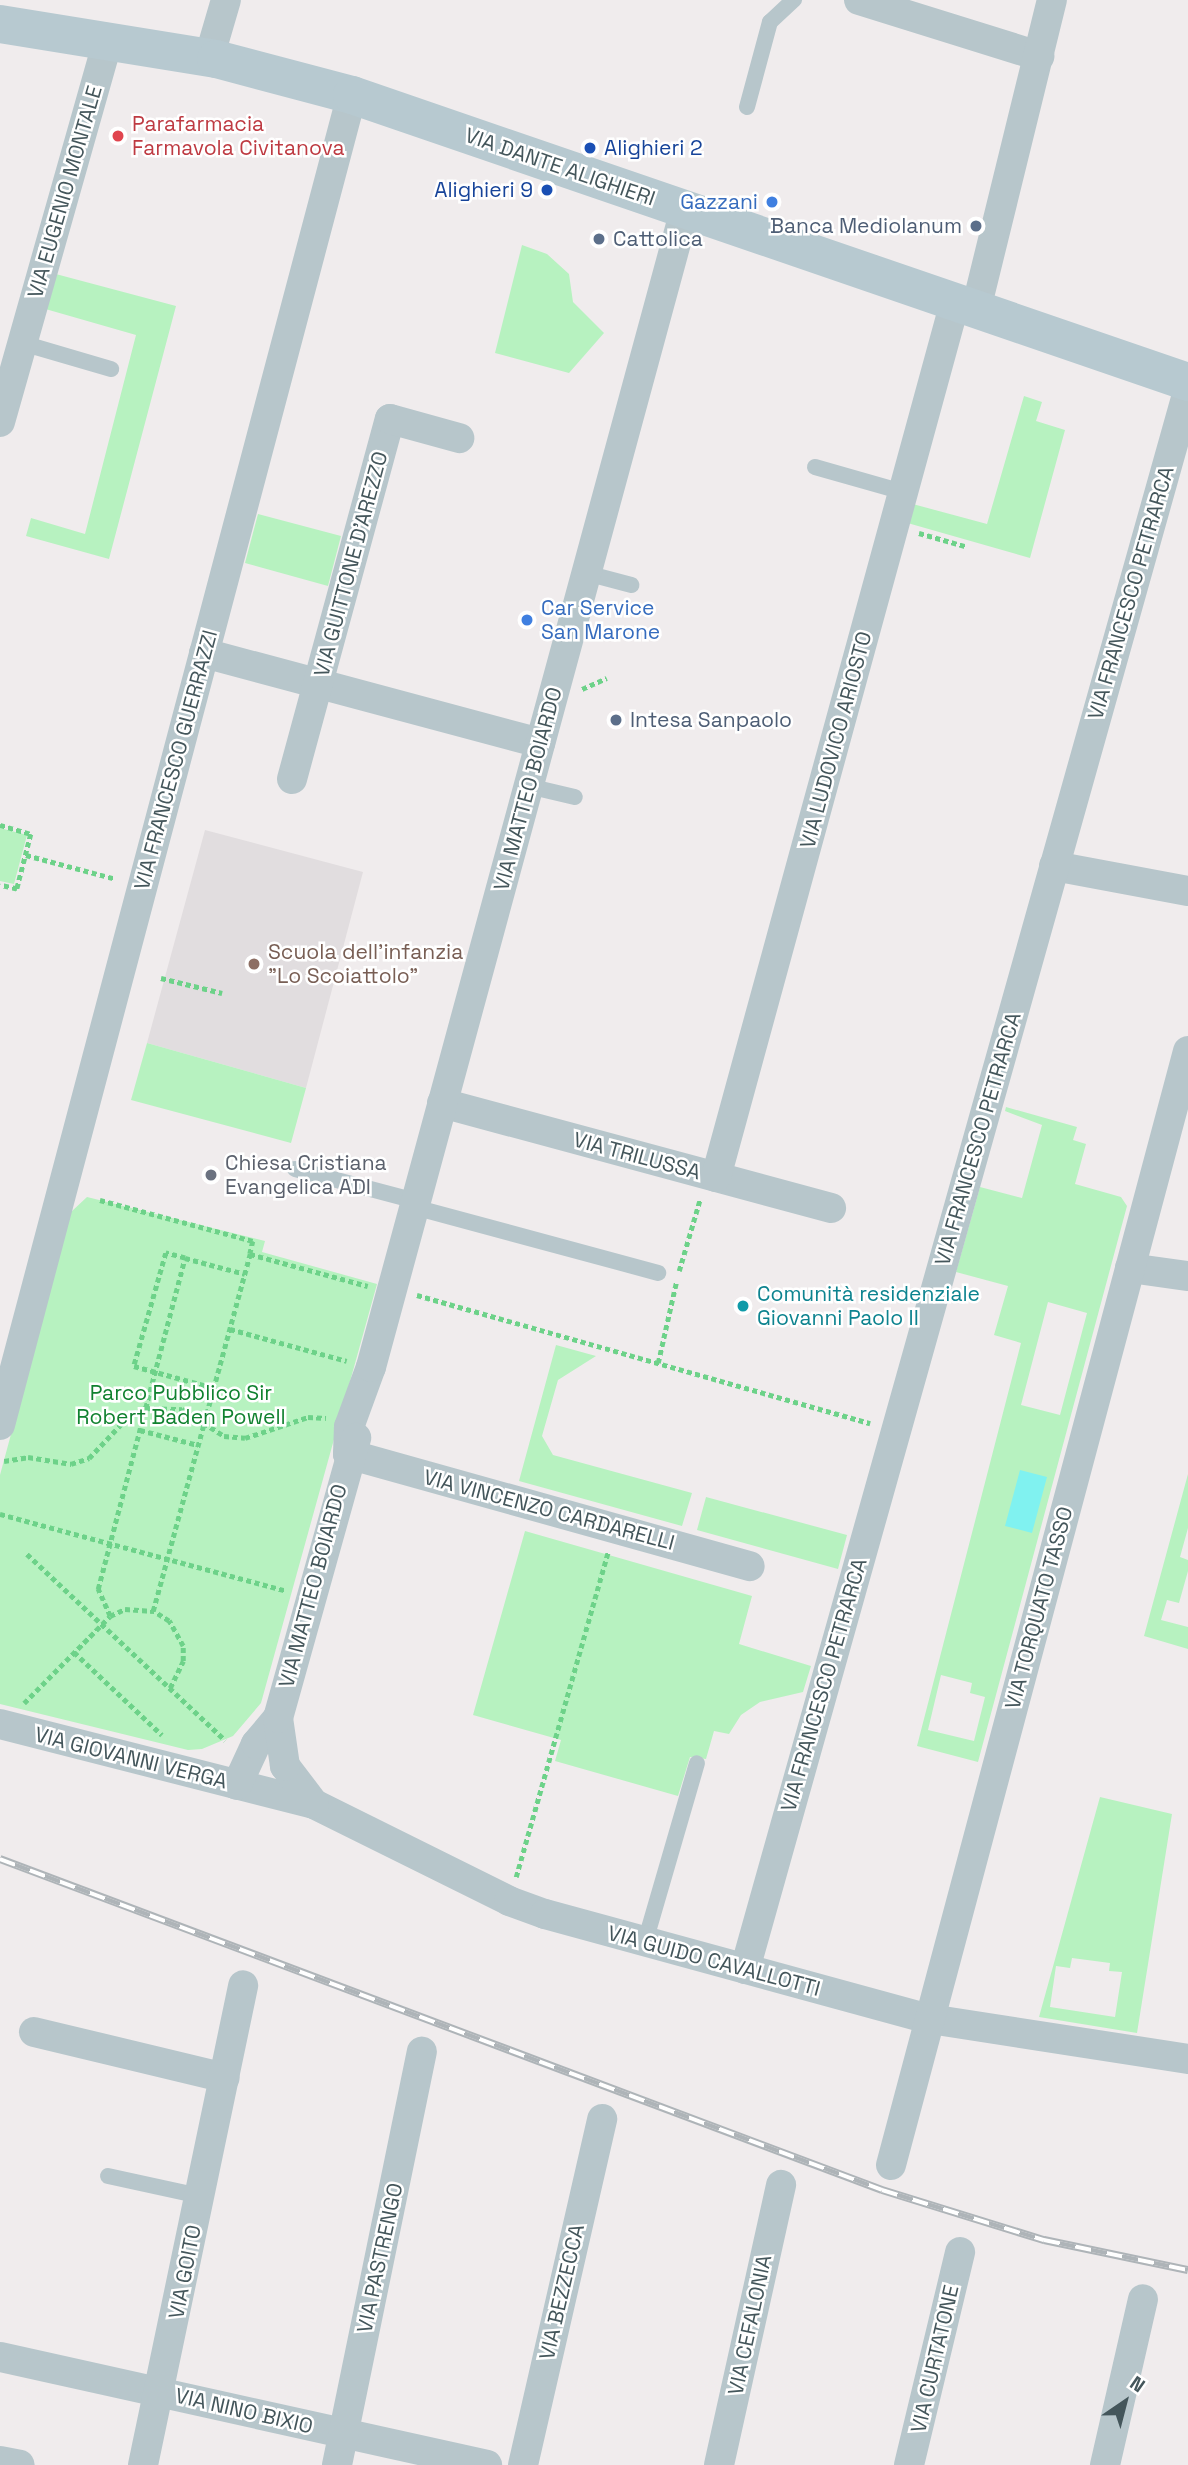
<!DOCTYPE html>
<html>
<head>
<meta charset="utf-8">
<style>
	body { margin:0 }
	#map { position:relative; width:1188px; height:2465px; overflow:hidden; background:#f0eced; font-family:"Space Grotesk",sans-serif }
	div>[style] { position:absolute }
	.education>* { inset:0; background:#e1dddf }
	.green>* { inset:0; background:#b7f2c0 }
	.water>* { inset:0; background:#80f2f0 }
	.path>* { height:4.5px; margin-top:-2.25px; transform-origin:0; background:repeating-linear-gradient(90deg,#6dd289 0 5px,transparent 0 8.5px) }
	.service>* { height:16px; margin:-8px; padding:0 8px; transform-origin:8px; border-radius:8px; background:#b7c6cb }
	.minor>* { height:30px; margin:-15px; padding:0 15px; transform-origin:15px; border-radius:15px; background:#b7c6cb }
	.secondary>* { height:38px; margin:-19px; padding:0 19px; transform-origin:19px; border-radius:19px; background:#b7c9d0 }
	.rail>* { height:8px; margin-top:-4px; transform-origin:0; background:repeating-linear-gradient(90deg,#fff 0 16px,#aeb4b8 0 32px); box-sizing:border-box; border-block:2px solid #aeb4b8 }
	.dots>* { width:19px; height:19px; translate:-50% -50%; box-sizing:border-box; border:4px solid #fff; border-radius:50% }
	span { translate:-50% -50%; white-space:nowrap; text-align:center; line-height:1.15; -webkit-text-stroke:5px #fff; paint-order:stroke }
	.health-label { font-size:21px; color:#be3a42 }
	.left { translate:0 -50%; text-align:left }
	.transit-label { font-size:21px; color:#164399 }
	.right { translate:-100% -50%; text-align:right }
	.street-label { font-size:21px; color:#44565b }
	.shop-label { font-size:21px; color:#366cbe }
	.service-label { font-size:21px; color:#4e5e75 }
	.education-label { font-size:21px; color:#785e54 }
	.worship-label { font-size:21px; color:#5b616d }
	.culture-label { font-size:21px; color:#0d838f }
	.park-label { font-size:21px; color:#10812f }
	.north { position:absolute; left:1090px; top:2367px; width:70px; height:70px; -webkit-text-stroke:5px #fff; paint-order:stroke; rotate:35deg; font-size:19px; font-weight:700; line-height:28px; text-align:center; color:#44565b }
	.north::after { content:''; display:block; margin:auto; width:24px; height:32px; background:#44565b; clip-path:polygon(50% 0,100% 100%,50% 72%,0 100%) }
</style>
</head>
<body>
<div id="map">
	<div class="education">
		<div style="clip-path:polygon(205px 830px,363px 872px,306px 1088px,147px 1043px)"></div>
	</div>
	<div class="green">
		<div style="clip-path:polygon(522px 245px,547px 254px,569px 274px,573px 302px,604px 333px,569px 373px,495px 353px)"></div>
		<div style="clip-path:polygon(52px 273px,176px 306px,109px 559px,26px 536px,31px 518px,85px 534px,136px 335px,42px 308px)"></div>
		<div style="clip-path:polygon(1024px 396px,1042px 402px,1036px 421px,1065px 430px,1030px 558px,904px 522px,909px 503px,987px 524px)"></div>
		<div style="clip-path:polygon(258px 514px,341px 536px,328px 586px,245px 563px)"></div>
		<div style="clip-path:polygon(0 828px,27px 835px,14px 884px,0 881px)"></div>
		<div style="clip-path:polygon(147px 1043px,306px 1088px,291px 1143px,131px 1100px)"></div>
		<div style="clip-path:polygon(evenodd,1006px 1107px,1077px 1127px,1073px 1140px,1086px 1144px,1075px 1184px,1121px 1197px,1127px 1206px,978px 1762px,917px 1746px,1021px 1343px,994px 1335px,1008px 1286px,956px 1272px,980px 1187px,1022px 1198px,1042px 1125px,1005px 1111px,1006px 1107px,1048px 1302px,1087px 1313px,1060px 1415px,1021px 1405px,1048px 1302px,1006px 1107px,941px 1675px,972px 1683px,970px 1693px,985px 1697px,974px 1741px,928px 1730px,941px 1675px)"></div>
		<div style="clip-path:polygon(87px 1197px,265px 1241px,262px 1252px,377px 1284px,261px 1703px,233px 1736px,202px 1749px,188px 1750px,0 1704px,0 1475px,71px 1212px)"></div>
		<div style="clip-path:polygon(556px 1345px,596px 1356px,558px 1380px,542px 1436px,553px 1455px,692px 1493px,682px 1526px,519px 1481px)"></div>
		<div style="clip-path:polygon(1188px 1474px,1188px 1528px,1180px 1557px,1188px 1560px,1188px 1571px,1179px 1603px,1167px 1600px,1161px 1620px,1188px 1627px,1188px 1649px,1144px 1636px)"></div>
		<div style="clip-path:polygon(706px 1497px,847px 1535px,838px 1569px,697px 1530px)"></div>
		<div style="clip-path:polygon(525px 1531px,752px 1596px,739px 1644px,811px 1666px,803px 1692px,760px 1702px,741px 1715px,729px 1734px,714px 1731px,706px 1759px,690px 1757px,678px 1796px,555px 1761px,561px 1740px,473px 1715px)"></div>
		<div style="clip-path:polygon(evenodd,1100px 1797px,1172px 1814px,1137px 2033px,1039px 2017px,1100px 1797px,1072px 1958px,1110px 1963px,1109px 1971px,1122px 1972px,1115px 2017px,1050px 2007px,1056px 1966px,1070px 1968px,1072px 1958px)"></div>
	</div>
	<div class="water">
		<div style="clip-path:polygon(1020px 1470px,1047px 1477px,1032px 1533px,1005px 1526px)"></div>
	</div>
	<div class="path">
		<div style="left:919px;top:533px;width:48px;rotate:15.8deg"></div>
		<div style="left:582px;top:689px;width:27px;rotate:-24deg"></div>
		<div style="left:0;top:825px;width:32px;rotate:16deg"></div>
		<div style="left:31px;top:834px;width:57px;rotate:104.3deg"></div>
		<div style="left:17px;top:889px;width:17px;rotate:-167deg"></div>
		<div style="left:26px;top:855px;width:93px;rotate:14.9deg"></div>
		<div style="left:161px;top:978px;width:63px;rotate:13.8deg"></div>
		<div style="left:100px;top:1200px;width:158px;rotate:15deg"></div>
		<div style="left:253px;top:1241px;width:13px;rotate:103deg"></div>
		<div style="left:250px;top:1254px;width:122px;rotate:15.2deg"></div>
		<div style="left:185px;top:1258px;width:20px;rotate:-165deg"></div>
		<div style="left:166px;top:1253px;width:117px;rotate:105.8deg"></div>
		<div style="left:134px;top:1366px;width:83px;rotate:15.4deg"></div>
		<div style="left:679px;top:1271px;width:75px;rotate:-73.7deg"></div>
		<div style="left:417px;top:1295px;width:471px;rotate:15.8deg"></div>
		<div style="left:230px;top:1329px;width:121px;rotate:15.3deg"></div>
		<div style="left:658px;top:1363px;width:82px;rotate:-77.3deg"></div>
		<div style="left:140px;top:1430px;width:60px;rotate:14.5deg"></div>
		<div style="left:4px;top:1461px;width:24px;rotate:-9deg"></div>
		<div style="left:28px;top:1457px;width:44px;rotate:9.2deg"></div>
		<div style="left:71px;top:1464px;width:19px;rotate:-18deg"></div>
		<div style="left:89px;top:1458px;width:55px;rotate:-46.5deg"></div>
		<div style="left:127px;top:1418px;width:21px;rotate:-29deg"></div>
		<div style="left:145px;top:1408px;width:37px;rotate:2deg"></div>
		<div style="left:182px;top:1409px;width:50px;rotate:32.7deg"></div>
		<div style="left:224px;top:1436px;width:21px;rotate:5deg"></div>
		<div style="left:245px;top:1438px;width:66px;rotate:-18.4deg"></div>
		<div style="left:308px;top:1417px;width:18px;rotate:3deg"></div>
		<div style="left:0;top:1514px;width:297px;rotate:15deg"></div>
		<div style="left:27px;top:1554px;width:272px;rotate:43.2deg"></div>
		<div style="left:110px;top:1616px;width:30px;rotate:-114deg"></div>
		<div style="left:98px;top:1589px;width:342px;rotate:-75.3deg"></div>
		<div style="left:185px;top:1258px;width:62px;rotate:14.9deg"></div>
		<div style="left:74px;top:1652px;width:121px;rotate:43.3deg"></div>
		<div style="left:170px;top:1688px;width:30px;rotate:-64deg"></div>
		<div style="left:183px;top:1661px;width:15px;rotate:-90deg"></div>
		<div style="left:183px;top:1646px;width:29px;rotate:-119deg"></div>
		<div style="left:169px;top:1621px;width:19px;rotate:-148deg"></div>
		<div style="left:153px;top:1611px;width:370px;rotate:-74.8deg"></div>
		<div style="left:24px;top:1703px;width:122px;rotate:-45.3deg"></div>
		<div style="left:110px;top:1616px;width:17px;rotate:-25deg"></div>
		<div style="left:125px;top:1609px;width:28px;rotate:4deg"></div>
		<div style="left:516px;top:1877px;width:338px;rotate:-74.2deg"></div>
	</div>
	<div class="service">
		<div style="left:747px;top:107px;width:88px;rotate:-74.9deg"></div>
		<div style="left:770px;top:22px;width:33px;rotate:-43deg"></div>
		<div style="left:22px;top:343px;width:93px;rotate:16.3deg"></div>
		<div style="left:815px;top:467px;width:91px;rotate:15.9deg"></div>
		<div style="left:586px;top:573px;width:47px;rotate:14.9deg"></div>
		<div style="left:528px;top:786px;width:48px;rotate:13.2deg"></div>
		<div style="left:295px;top:1169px;width:125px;rotate:14.8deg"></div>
		<div style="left:414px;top:1207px;width:253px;rotate:15.1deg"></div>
		<div style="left:645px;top:1942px;width:186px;rotate:-73.8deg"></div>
		<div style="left:108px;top:2176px;width:94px;rotate:12.3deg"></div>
	</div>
	<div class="minor">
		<div style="left:859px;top:0;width:189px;rotate:17.3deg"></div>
		<div style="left:209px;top:58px;width:60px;rotate:-73.7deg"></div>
		<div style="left:976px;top:309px;width:318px;rotate:-76.2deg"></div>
		<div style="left:0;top:422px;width:396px;rotate:-74.2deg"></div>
		<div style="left:204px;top:653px;width:348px;rotate:15deg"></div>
		<div style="left:292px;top:779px;width:373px;rotate:-74.8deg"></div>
		<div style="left:390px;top:419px;width:72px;rotate:15.4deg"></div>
		<div style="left:1054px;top:866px;width:136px;rotate:10.6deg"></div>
		<div style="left:442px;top:1103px;width:403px;rotate:15.1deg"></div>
		<div style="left:716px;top:1177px;width:907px;rotate:-74.72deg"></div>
		<div style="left:1130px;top:1268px;width:59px;rotate:7.9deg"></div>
		<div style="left:0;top:1425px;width:1376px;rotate:-75.18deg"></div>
		<div style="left:348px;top:1454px;width:27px;rotate:-88deg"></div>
		<div style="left:349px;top:1427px;width:64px;rotate:-69.9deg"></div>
		<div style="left:371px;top:1367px;width:1199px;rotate:-74.82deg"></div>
		<div style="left:348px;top:1454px;width:417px;rotate:15.6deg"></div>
		<div style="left:0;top:1724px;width:324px;rotate:14.3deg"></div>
		<div style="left:314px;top:1804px;width:218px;rotate:26.4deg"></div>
		<div style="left:509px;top:1901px;width:38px;rotate:20deg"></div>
		<div style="left:545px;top:1914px;width:399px;rotate:15.3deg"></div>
		<div style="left:930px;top:2019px;width:261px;rotate:8.8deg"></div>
		<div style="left:237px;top:1785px;width:45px;rotate:-65.1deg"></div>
		<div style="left:256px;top:1744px;width:34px;rotate:-50deg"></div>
		<div style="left:314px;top:1804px;width:48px;rotate:-127.3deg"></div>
		<div style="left:285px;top:1766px;width:49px;rotate:-98.3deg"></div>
		<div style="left:278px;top:1718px;width:291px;rotate:-74.4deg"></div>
		<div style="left:745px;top:1969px;width:1639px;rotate:-74.32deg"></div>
		<div style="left:34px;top:2032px;width:196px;rotate:13.5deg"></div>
		<div style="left:891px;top:2165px;width:1153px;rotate:-75.07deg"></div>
		<div style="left:0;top:2357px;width:499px;rotate:12.5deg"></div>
		<div style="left:0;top:2461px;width:20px;rotate:11deg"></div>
		<div style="left:143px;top:2465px;width:490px;rotate:-78.2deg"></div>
		<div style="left:337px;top:2465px;width:422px;rotate:-78.4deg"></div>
		<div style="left:523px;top:2465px;width:355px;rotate:-77.1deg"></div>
		<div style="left:719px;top:2465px;width:287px;rotate:-77.5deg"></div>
		<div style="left:909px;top:2465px;width:219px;rotate:-76.5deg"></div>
		<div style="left:1105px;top:2465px;width:170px;rotate:-77.1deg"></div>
	</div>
	<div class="secondary">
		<div style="left:0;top:24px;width:219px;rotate:9.2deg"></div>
		<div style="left:216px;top:59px;width:141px;rotate:14.8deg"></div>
		<div style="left:352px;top:95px;width:884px;rotate:18.95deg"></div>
	</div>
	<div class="rail">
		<div style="left:0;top:1859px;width:942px;rotate:20.57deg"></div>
		<div style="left:882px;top:2190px;width:170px;rotate:17.2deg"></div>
		<div style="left:1044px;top:2240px;width:147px;rotate:11.8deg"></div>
	</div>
	<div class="dots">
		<div style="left:118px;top:136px;background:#e0444e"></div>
		<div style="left:590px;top:148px;background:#1a4fb4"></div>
		<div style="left:547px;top:190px;background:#1a4fb4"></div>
		<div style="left:772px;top:202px;background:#3f7fe0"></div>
		<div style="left:976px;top:226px;background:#5c6f8a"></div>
		<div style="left:599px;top:239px;background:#5c6f8a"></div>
		<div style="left:527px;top:620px;background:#3f7fe0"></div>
		<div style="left:616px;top:720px;background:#5c6f8a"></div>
		<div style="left:254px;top:964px;background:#8d6e63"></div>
		<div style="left:211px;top:1175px;background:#6b7280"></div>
		<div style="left:743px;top:1306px;background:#0f9aa8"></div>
	</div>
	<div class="health-label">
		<span class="left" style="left:132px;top:136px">Parafarmacia<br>Farmavola Civitanova</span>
	</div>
	<div class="transit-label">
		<span class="left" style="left:604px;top:148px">Alighieri 2</span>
		<span class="right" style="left:533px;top:190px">Alighieri 9</span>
	</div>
	<div class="street-label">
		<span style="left:560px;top:167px;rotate:19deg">VIA DANTE ALIGHIERI</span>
		<span style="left:65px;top:192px;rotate:-74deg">VIA EUGENIO MONTALE</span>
		<span style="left:351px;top:564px;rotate:-75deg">VIA GUITTONE D'AREZZO</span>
		<span style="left:1131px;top:593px;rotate:-74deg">VIA FRANCESCO PETRARCA</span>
		<span style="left:836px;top:740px;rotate:-75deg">VIA LUDOVICO ARIOSTO</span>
		<span style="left:176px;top:760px;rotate:-75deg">VIA FRANCESCO GUERRAZZI</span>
		<span style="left:528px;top:789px;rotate:-75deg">VIA MATTEO BOIARDO</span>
		<span style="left:978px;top:1139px;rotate:-74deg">VIA FRANCESCO PETRARCA</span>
		<span style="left:637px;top:1156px;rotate:15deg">VIA TRILUSSA</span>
		<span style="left:549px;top:1510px;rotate:15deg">VIA VINCENZO CARDARELLI</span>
		<span style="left:313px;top:1586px;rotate:-75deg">VIA MATTEO BOIARDO</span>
		<span style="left:1039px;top:1608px;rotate:-75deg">VIA TORQUATO TASSO</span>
		<span style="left:824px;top:1685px;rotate:-74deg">VIA FRANCESCO PETRARCA</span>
		<span style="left:131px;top:1758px;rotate:14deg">VIA GIOVANNI VERGA</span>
		<span style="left:714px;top:1961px;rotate:15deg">VIA GUIDO CAVALLOTTI</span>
		<span style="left:380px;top:2258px;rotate:-78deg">VIA PASTRENGO</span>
		<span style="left:185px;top:2272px;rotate:-79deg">VIA GOITO</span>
		<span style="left:562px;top:2292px;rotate:-77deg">VIA BEZZECCA</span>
		<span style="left:750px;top:2325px;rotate:-78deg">VIA CEFALONIA</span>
		<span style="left:935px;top:2359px;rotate:-77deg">VIA CURTATONE</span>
		<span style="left:244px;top:2411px;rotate:13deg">VIA NINO BIXIO</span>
	</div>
	<div class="shop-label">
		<span class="right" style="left:758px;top:202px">Gazzani</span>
		<span class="left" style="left:541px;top:620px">Car Service<br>San Marone</span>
	</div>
	<div class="service-label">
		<span class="right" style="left:962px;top:226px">Banca Mediolanum</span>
		<span class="left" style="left:613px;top:239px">Cattolica</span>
		<span class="left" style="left:630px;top:720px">Intesa Sanpaolo</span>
	</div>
	<div class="education-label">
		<span class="left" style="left:268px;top:964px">Scuola dell'infanzia<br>"Lo Scoiattolo"</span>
	</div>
	<div class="worship-label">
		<span class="left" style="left:225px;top:1175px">Chiesa Cristiana<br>Evangelica ADI</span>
	</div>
	<div class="culture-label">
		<span class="left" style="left:757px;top:1306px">Comunità residenziale<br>Giovanni Paolo II</span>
	</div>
	<div class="park-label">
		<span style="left:181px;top:1405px">Parco Pubblico Sir<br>Robert Baden Powell</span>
	</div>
	<div class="north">N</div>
</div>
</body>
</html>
